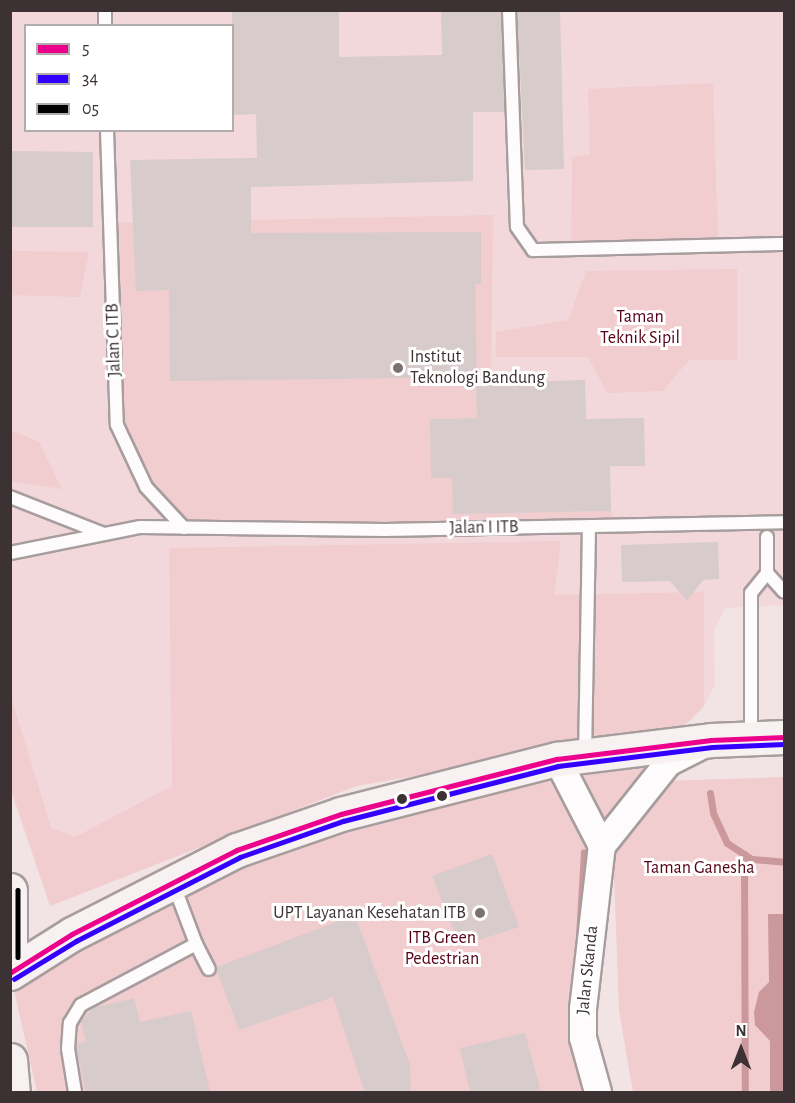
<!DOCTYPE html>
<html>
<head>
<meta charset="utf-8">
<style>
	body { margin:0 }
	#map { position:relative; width:795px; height:1103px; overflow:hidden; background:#f2e3e4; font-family:"Alegreya Sans",sans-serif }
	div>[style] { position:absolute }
	.built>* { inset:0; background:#f2d8da }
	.green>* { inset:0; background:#f1cdcf }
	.water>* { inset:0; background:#cb989c }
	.stream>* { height:7px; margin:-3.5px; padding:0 3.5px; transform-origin:3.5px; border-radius:3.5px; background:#cb989c }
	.building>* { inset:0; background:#d7cbcc }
	.roads { filter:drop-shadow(2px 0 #a89d9e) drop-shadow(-2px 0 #a89d9e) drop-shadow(0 2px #a89d9e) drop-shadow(0 -2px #a89d9e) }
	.lane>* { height:12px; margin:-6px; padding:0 6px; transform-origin:6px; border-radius:6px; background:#fdfbfb }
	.street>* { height:26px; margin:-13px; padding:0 13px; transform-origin:13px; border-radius:13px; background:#fdfbfb }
	.secondary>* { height:33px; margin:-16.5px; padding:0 16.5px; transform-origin:16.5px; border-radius:16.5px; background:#f7f1f2 }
	.bus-1>* { height:4.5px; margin:-2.25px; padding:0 2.25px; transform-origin:2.25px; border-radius:2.25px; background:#ec008c }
	.bus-2>* { height:4.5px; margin:-2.25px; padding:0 2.25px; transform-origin:2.25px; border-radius:2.25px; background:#30f }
	.bus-3>* { height:4.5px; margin:-2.25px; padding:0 2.25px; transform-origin:2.25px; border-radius:2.25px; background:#000 }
	.dots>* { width:16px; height:16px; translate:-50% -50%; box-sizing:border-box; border:3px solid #fff; border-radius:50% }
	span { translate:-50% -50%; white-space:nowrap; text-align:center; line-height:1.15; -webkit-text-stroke:6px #fff; paint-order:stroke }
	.park-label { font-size:18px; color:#560219 }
	.street-label { font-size:18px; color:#3c3233 }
	.poi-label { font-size:18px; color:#3c3233 }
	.left { translate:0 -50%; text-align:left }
	.right { translate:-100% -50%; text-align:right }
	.frame { position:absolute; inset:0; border:12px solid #3c3233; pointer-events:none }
	.legend { position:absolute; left:24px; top:24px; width:210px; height:108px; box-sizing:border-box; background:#fff; border:2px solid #b1adad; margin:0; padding:8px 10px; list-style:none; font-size:18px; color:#3c3233 }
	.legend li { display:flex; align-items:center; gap:12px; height:30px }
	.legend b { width:30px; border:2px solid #b1adad }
	.north { position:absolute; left:711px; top:1019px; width:60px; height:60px; -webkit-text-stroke:4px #fff; paint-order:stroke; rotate:0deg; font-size:16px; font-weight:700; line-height:24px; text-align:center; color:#3c3233 }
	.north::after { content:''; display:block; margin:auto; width:21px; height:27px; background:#3c3233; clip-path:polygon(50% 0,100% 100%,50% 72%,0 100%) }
</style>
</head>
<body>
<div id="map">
	<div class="built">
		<div style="clip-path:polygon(evenodd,10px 11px,784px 11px,784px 605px,725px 608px,714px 631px,715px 685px,704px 706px,680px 730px,356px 786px,50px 906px,10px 789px,10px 11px,26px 26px,232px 26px,232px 130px,26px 130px,26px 26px)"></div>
	</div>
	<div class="green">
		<div style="clip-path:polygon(713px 83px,718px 241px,571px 245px,572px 157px,590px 155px,588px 89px)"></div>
		<div style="clip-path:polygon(493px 215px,491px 378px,476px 378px,477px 418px,430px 419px,431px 478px,452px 478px,453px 514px,611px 511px,615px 525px,184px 528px,146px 487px,117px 425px,109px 223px)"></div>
		<div style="clip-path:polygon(11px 251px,89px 252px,80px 297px,11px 295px)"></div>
		<div style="clip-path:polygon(737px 269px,737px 360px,689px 360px,663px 391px,607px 393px,588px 357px,496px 357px,496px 332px,568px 320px,586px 271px)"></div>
		<div style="clip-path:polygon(11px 430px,39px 442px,62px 489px,11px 481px)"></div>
		<div style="clip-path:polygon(561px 541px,554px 595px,704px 592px,704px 706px,680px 730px,356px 786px,50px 906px,11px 789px,10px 693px,51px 828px,75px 837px,172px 786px,169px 548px)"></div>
		<div style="clip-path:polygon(666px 755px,609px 833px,561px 763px)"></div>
		<div style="clip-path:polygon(555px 762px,594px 845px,593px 1092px,37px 1092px,11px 977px,239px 864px)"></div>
		<div style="clip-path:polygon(784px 777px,784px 1092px,633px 1092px,619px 1011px,613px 845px,663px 781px)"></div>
	</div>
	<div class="water">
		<div style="clip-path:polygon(768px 914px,784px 914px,784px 1092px,770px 1092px,770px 1041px,755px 1025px,754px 1012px,759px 992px,769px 982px)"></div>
	</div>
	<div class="stream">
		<div style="left:710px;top:793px;width:20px;rotate:81deg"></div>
		<div style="left:713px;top:813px;width:33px;rotate:65deg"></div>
		<div style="left:727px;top:843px;width:30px;rotate:33deg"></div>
		<div style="left:752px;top:859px;width:32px;rotate:5deg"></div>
		<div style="left:744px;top:854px;width:238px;rotate:89.8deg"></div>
		<div style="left:579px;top:936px;width:84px;rotate:-86.6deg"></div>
	</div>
	<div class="building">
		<div style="clip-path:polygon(232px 10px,339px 12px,339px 57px,442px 55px,441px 10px,501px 10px,505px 112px,473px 112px,473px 181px,251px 187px,251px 233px,481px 232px,481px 284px,475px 284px,477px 377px,170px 381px,169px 290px,136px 291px,130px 160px,257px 158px,256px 114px,232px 115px)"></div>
		<div style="clip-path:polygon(517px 10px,560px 10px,564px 169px,525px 170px)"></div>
		<div style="clip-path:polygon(10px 151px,93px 152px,93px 227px,10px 227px)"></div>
		<div style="clip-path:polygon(585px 380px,586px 419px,644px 418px,645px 466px,610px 466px,611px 511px,453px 514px,452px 478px,431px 478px,430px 419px,477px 418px,476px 383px)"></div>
		<div style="clip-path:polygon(718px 542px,719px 579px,703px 580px,687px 601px,670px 581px,622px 582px,621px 545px)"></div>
		<div style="clip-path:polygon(492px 854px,519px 927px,460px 946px,432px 876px)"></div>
		<div style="clip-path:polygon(355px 915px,410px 1065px,411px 1092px,365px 1092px,333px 997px,239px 1030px,217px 971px,217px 967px)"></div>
		<div style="clip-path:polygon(134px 998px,140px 1022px,191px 1011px,210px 1092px,86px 1092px,76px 1049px,77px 1044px,86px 1041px,81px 1021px,93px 1008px)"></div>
		<div style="clip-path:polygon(525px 1033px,541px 1092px,470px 1092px,460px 1048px)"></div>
	</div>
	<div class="roads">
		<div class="lane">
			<div style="left:105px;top:10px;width:16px;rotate:90deg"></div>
			<div style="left:509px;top:10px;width:217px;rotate:87.9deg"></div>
			<div style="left:517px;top:227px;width:28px;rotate:55deg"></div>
			<div style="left:533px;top:250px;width:251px;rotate:-1.4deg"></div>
			<div style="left:107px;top:130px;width:295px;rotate:88.1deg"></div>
			<div style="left:117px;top:425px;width:68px;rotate:64.9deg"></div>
			<div style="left:146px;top:487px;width:56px;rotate:47.2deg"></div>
			<div style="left:10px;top:497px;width:101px;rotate:21.5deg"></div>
			<div style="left:10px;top:553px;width:133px;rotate:-11.3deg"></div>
			<div style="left:140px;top:527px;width:245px;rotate:0.7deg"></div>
			<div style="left:385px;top:530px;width:399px;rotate:-1.1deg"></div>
			<div style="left:767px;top:573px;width:25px;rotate:48deg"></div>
			<div style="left:751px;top:736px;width:143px;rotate:-90deg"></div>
			<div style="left:751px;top:593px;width:26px;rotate:-51deg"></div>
			<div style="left:767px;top:573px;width:36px;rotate:-90deg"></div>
			<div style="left:585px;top:756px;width:230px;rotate:-89deg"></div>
			<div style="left:196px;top:944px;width:28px;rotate:63deg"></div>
			<div style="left:75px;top:1092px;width:44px;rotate:-99.2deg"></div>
			<div style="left:68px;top:1049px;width:26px;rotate:-86deg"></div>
			<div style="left:70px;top:1023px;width:21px;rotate:-59deg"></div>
			<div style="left:81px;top:1005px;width:130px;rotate:-27.9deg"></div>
			<div style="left:196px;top:944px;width:65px;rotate:-110.7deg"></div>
		</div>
		<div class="street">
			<div style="left:557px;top:759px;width:98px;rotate:62.7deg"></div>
			<div style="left:598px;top:1092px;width:56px;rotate:-105.5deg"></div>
			<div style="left:583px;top:1038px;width:29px;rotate:-90deg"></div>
			<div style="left:583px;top:1009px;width:164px;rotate:-83.4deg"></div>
			<div style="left:602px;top:846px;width:106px;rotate:-51.5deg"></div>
			<div style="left:668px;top:763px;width:37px;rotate:-27deg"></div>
		</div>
		<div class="secondary">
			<div style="left:10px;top:890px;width:67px;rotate:90deg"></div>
			<div style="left:10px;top:973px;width:73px;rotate:-32.2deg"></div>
			<div style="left:72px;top:934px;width:185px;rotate:-27deg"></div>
			<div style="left:237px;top:850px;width:110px;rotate:-19.1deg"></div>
			<div style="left:341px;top:814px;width:223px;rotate:-14.3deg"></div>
			<div style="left:557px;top:759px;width:155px;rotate:-7deg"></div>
			<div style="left:711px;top:740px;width:73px;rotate:-2.4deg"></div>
			<div style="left:10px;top:1060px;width:32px;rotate:85deg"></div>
		</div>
	</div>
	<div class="bus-1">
		<div style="left:10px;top:973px;width:73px;rotate:-32.2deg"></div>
		<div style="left:72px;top:934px;width:185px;rotate:-27deg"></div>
		<div style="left:237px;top:850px;width:110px;rotate:-19.1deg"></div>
		<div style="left:341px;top:814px;width:223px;rotate:-14.3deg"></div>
		<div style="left:557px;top:759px;width:155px;rotate:-7deg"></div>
		<div style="left:711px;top:740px;width:73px;rotate:-2.4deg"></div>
	</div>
	<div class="bus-2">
		<div style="left:14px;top:979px;width:73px;rotate:-31.5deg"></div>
		<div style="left:76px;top:941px;width:184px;rotate:-27.1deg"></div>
		<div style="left:240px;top:857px;width:109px;rotate:-19.3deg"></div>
		<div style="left:343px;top:821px;width:222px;rotate:-14.3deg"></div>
		<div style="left:558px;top:766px;width:155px;rotate:-7deg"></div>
		<div style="left:712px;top:747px;width:72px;rotate:-2.4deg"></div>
	</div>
	<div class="bus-3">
		<div style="left:18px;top:890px;width:67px;rotate:90deg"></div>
	</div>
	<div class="dots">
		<div style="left:398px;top:368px;background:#7c7071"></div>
		<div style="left:442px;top:796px;background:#3c3233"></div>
		<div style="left:402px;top:799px;background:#3c3233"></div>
		<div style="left:480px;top:913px;background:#7c7071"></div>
	</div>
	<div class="park-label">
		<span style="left:640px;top:328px">Taman<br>Teknik Sipil</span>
		<span style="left:699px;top:868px">Taman Ganesha</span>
		<span style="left:442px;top:949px">ITB Green<br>Pedestrian</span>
	</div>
	<div class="street-label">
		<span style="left:114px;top:340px;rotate:-92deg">Jalan C ITB</span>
		<span style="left:484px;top:528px;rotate:-1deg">Jalan I ITB</span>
		<span style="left:588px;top:970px;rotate:-84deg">Jalan Skanda</span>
	</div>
	<div class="poi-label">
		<span class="left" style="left:410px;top:368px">Institut<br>Teknologi Bandung</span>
		<span class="right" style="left:466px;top:913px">UPT Layanan Kesehatan ITB</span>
	</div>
	<div class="frame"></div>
	<ul class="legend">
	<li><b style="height:8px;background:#ec008c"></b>5</li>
	<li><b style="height:8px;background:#30f"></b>34</li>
	<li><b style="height:8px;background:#000"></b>05</li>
	</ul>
	<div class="north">N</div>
</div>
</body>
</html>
